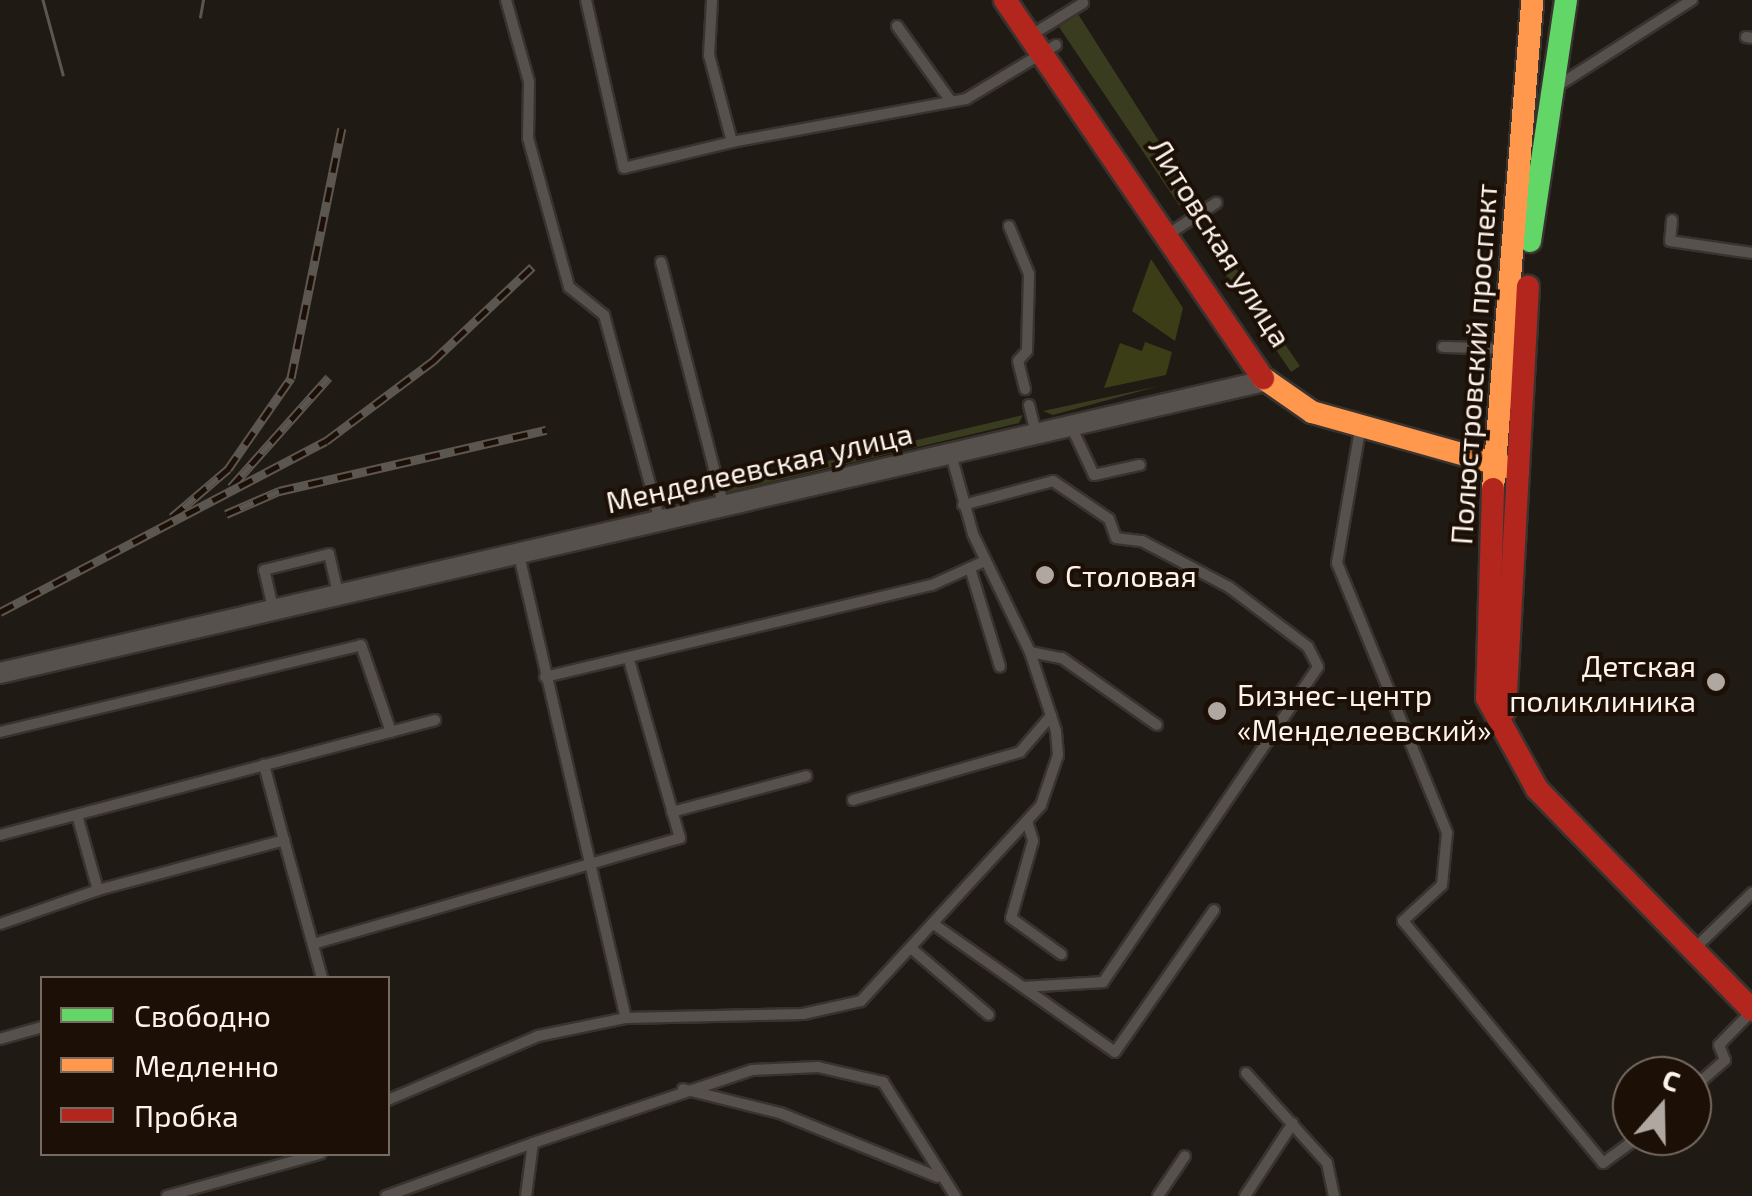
<!DOCTYPE html>
<html>
<head>
<meta charset="utf-8">
<style>
	body { margin:0 }
	#map { position:relative; width:1752px; height:1196px; overflow:hidden; background:#201a14; font-family:"Exo 2",sans-serif }
	div>[style] { position:absolute }
	.green>* { inset:0; background:#393c1e }
	.forest>* { inset:0; background:#3b3d17 }
	.roads { filter:drop-shadow(2px 0 #393330) drop-shadow(-2px 0 #393330) drop-shadow(0 2px #393330) drop-shadow(0 -2px #393330) }
	.lane>* { height:10px; margin:-5px; padding:0 5px; transform-origin:5px; border-radius:5px; background:#57514d }
	.street>* { height:20px; margin:-10px; padding:0 10px; transform-origin:10px; border-radius:10px; background:#57514d }
	.fast>* { height:22px; margin:-11px; padding:0 11px; transform-origin:11px; border-radius:11px; background:#63d668 }
	.slow>* { height:22px; margin:-11px; padding:0 11px; transform-origin:11px; border-radius:11px; background:#ff974d }
	.jam>* { height:22px; margin:-11px; padding:0 11px; transform-origin:11px; border-radius:11px; background:#b3261e }
	.tram>* { height:2.5px; margin:-1.25px; padding:0 1.25px; transform-origin:1.25px; border-radius:1.25px; background:#5c5651 }
	.rail>* { height:9px; margin-top:-4.5px; transform-origin:0; background:repeating-linear-gradient(90deg,#1c1006 0 15px,#5c5651 0 30px); box-sizing:border-box; border-block:2px solid #5c5651 }
	.dots>* { width:28px; height:28px; translate:-50% -50%; box-sizing:border-box; border:5px solid #1c1006; border-radius:50% }
	span { translate:-50% -50%; white-space:nowrap; text-align:center; line-height:1.15; -webkit-text-stroke:8px #1c1006; paint-order:stroke }
	.street-label { font-size:30px; color:#fdf3ec }
	.poi-label { font-size:30px; color:#fdf3ec }
	.left { translate:0 -50%; text-align:left }
	.right { translate:-100% -50%; text-align:right }
	.legend { position:absolute; left:40px; top:976px; width:350px; height:180px; box-sizing:border-box; background:#1c1006; border:2px solid #766b62; margin:0; padding:12px 18px; list-style:none; font-size:30px; color:#fdf3ec }
	.legend li { display:flex; align-items:center; gap:20px; height:50px }
	.legend b { width:50px; border:2px solid #766b62 }
	.north { position:absolute; left:1612px; top:1056px; width:100px; height:100px; box-sizing:border-box; background:#1c1006; border:2px solid #766b62; border-radius:50%; rotate:20deg; font-size:28px; font-weight:700; line-height:40px; text-align:center; color:#fdf3ec }
	.north::after { content:''; display:block; margin:auto; width:35px; height:45px; background:#b0a7a0; clip-path:polygon(50% 0,100% 100%,50% 72%,0 100%) }
</style>
</head>
<body>
<div id="map">
	<div class="green">
		<div style="clip-path:polygon(1078px 14px,1197px 201px,1185px 214px,1059px 27px)"></div>
		<div style="clip-path:polygon(1211px 225px,1255px 301px,1300px 366px,1291px 372px,1196px 231px)"></div>
		<div style="clip-path:polygon(1159px 386px,1053px 415px,1043px 411px)"></div>
		<div style="clip-path:polygon(1023px 415px,1019px 423px,728px 492px,726px 485px)"></div>
	</div>
	<div class="forest">
		<div style="clip-path:polygon(1151px 259px,1183px 308px,1175px 341px,1132px 311px)"></div>
		<div style="clip-path:polygon(1145px 342px,1172px 352px,1166px 375px,1104px 388px,1120px 343px,1142px 351px)"></div>
	</div>
	<div class="roads">
		<div class="lane">
			<div style="left:506px;top:0;width:85px;rotate:74.3deg"></div>
			<div style="left:529px;top:82px;width:56px;rotate:91deg"></div>
			<div style="left:528px;top:138px;width:155px;rotate:74.6deg"></div>
			<div style="left:569px;top:287px;width:45px;rotate:38.7deg"></div>
			<div style="left:604px;top:315px;width:213px;rotate:74.8deg"></div>
			<div style="left:586px;top:0;width:172px;rotate:77.3deg"></div>
			<div style="left:624px;top:168px;width:111px;rotate:-13.5deg"></div>
			<div style="left:712px;top:0;width:55px;rotate:93.1deg"></div>
			<div style="left:709px;top:55px;width:90px;rotate:75.2deg"></div>
			<div style="left:732px;top:142px;width:238px;rotate:-10.4deg"></div>
			<div style="left:966px;top:99px;width:105px;rotate:-31deg"></div>
			<div style="left:897px;top:26px;width:91px;rotate:54.4deg"></div>
			<div style="left:1033px;top:34px;width:59px;rotate:-31.8deg"></div>
			<div style="left:1746px;top:37px;width:6px;rotate:9deg"></div>
			<div style="left:1559px;top:85px;width:158px;rotate:-32.6deg"></div>
			<div style="left:1672px;top:220px;width:21px;rotate:95deg"></div>
			<div style="left:1670px;top:241px;width:83px;rotate:8.3deg"></div>
			<div style="left:1009px;top:226px;width:52px;rotate:67.4deg"></div>
			<div style="left:1029px;top:274px;width:77px;rotate:91.5deg"></div>
			<div style="left:1027px;top:351px;width:13px;rotate:132deg"></div>
			<div style="left:1018px;top:361px;width:29px;rotate:76deg"></div>
			<div style="left:1167px;top:235px;width:59px;rotate:-33.1deg"></div>
			<div style="left:661px;top:262px;width:253px;rotate:75.6deg"></div>
			<div style="left:1443px;top:347px;width:59px;rotate:1.9deg"></div>
			<div style="left:1029px;top:405px;width:29px;rotate:76deg"></div>
			<div style="left:1071px;top:426px;width:54px;rotate:64.9deg"></div>
			<div style="left:1094px;top:475px;width:47px;rotate:-12.3deg"></div>
			<div style="left:1360px;top:430px;width:135px;rotate:99.8deg"></div>
			<div style="left:1337px;top:563px;width:292px;rotate:67.8deg"></div>
			<div style="left:1447px;top:833px;width:52px;rotate:95.5deg"></div>
			<div style="left:1442px;top:885px;width:53px;rotate:137.3deg"></div>
			<div style="left:1403px;top:921px;width:314px;rotate:50.4deg"></div>
			<div style="left:1603px;top:1163px;width:46px;rotate:-36.1deg"></div>
			<div style="left:963px;top:505px;width:93px;rotate:-14.9deg"></div>
			<div style="left:1053px;top:481px;width:68px;rotate:34.2deg"></div>
			<div style="left:1109px;top:519px;width:20px;rotate:70deg"></div>
			<div style="left:1116px;top:538px;width:26px;rotate:7deg"></div>
			<div style="left:1142px;top:541px;width:98px;rotate:27.9deg"></div>
			<div style="left:1229px;top:587px;width:99px;rotate:37.2deg"></div>
			<div style="left:1308px;top:647px;width:22px;rotate:63deg"></div>
			<div style="left:1318px;top:667px;width:381px;rotate:124.3deg"></div>
			<div style="left:1103px;top:982px;width:79px;rotate:176.4deg"></div>
			<div style="left:518px;top:551px;width:479px;rotate:77deg"></div>
			<div style="left:970px;top:568px;width:103px;rotate:73.1deg"></div>
			<div style="left:273px;top:608px;width:39px;rotate:-103deg"></div>
			<div style="left:264px;top:570px;width:67px;rotate:-13.8deg"></div>
			<div style="left:329px;top:554px;width:40px;rotate:77deg"></div>
			<div style="left:1030px;top:652px;width:33px;rotate:11deg"></div>
			<div style="left:1062px;top:658px;width:116px;rotate:35.2deg"></div>
			<div style="left:545px;top:677px;width:398px;rotate:-13.4deg"></div>
			<div style="left:932px;top:585px;width:58px;rotate:-24.4deg"></div>
			<div style="left:0;top:732px;width:371px;rotate:-13.5deg"></div>
			<div style="left:361px;top:645px;width:92px;rotate:71deg"></div>
			<div style="left:853px;top:800px;width:174px;rotate:-16deg"></div>
			<div style="left:1020px;top:752px;width:48px;rotate:-49.3deg"></div>
			<div style="left:672px;top:812px;width:139px;rotate:-15deg"></div>
			<div style="left:77px;top:815px;width:78px;rotate:74.4deg"></div>
			<div style="left:98px;top:890px;width:193px;rotate:-15deg"></div>
			<div style="left:284px;top:840px;width:78px;rotate:-104.9deg"></div>
			<div style="left:1027px;top:821px;width:21px;rotate:73deg"></div>
			<div style="left:1033px;top:841px;width:80px;rotate:105.9deg"></div>
			<div style="left:1011px;top:918px;width:62px;rotate:35.8deg"></div>
			<div style="left:0;top:835px;width:450px;rotate:-14.8deg"></div>
			<div style="left:284px;top:840px;width:143px;rotate:74.6deg"></div>
			<div style="left:0;top:924px;width:104px;rotate:-19.1deg"></div>
			<div style="left:935px;top:925px;width:220px;rotate:35.2deg"></div>
			<div style="left:1115px;top:1052px;width:173px;rotate:-55.1deg"></div>
			<div style="left:313px;top:944px;width:382px;rotate:-16.1deg"></div>
			<div style="left:680px;top:838px;width:181px;rotate:-106deg"></div>
			<div style="left:912px;top:949px;width:101px;rotate:40.6deg"></div>
			<div style="left:1694px;top:949px;width:81px;rotate:-44deg"></div>
			<div style="left:0;top:1039px;width:44px;rotate:-15.9deg"></div>
			<div style="left:1246px;top:1073px;width:121px;rotate:48deg"></div>
			<div style="left:1327px;top:1163px;width:34px;rotate:78deg"></div>
			<div style="left:683px;top:1089px;width:100px;rotate:13.9deg"></div>
			<div style="left:780px;top:1113px;width:170px;rotate:22.1deg"></div>
			<div style="left:1692px;top:1089px;width:44px;rotate:-41.3deg"></div>
			<div style="left:1725px;top:1060px;width:16px;rotate:-112deg"></div>
			<div style="left:1719px;top:1045px;width:45px;rotate:-45.9deg"></div>
			<div style="left:388px;top:1100px;width:163px;rotate:-23.1deg"></div>
			<div style="left:538px;top:1036px;width:90px;rotate:-11.6deg"></div>
			<div style="left:626px;top:1018px;width:177px;rotate:-1.3deg"></div>
			<div style="left:803px;top:1014px;width:59px;rotate:-12.6deg"></div>
			<div style="left:861px;top:1001px;width:266px;rotate:-47.4deg"></div>
			<div style="left:1041px;top:805px;width:53px;rotate:-71.2deg"></div>
			<div style="left:1058px;top:755px;width:24px;rotate:-95deg"></div>
			<div style="left:1056px;top:731px;width:83px;rotate:-108.2deg"></div>
			<div style="left:1030px;top:652px;width:131px;rotate:-115.8deg"></div>
			<div style="left:973px;top:534px;width:83px;rotate:-105.4deg"></div>
			<div style="left:167px;top:1196px;width:159px;rotate:-15.4deg"></div>
			<div style="left:386px;top:1196px;width:156px;rotate:-19.8deg"></div>
			<div style="left:526px;top:1196px;width:53px;rotate:-82.5deg"></div>
			<div style="left:533px;top:1143px;width:231px;rotate:-18.4deg"></div>
			<div style="left:752px;top:1070px;width:66px;rotate:-2.6deg"></div>
			<div style="left:818px;top:1067px;width:67px;rotate:13deg"></div>
			<div style="left:883px;top:1082px;width:135px;rotate:57.7deg"></div>
			<div style="left:1158px;top:1196px;width:48px;rotate:-56deg"></div>
			<div style="left:1245px;top:1196px;width:87px;rotate:-56.7deg"></div>
		</div>
		<div class="street">
			<div style="left:0;top:673px;width:1302px;rotate:-13deg"></div>
		</div>
		<div class="fast">
			<div style="left:1530px;top:241px;width:244px;rotate:-81.5deg"></div>
		</div>
		<div class="slow">
			<div style="left:1263px;top:378px;width:60px;rotate:34.8deg"></div>
			<div style="left:1312px;top:412px;width:214px;rotate:15.7deg"></div>
			<div style="left:1493px;top:489px;width:491px;rotate:-85.4deg"></div>
		</div>
		<div class="jam">
			<div style="left:1005px;top:0;width:458px;rotate:55.7deg"></div>
			<div style="left:1493px;top:489px;width:209px;rotate:91.6deg"></div>
			<div style="left:1487px;top:698px;width:104px;rotate:61.2deg"></div>
			<div style="left:1537px;top:789px;width:308px;rotate:45.8deg"></div>
			<div style="left:1505px;top:710px;width:424px;rotate:-86.9deg"></div>
		</div>
	</div>
	<div class="tram">
		<div style="left:43px;top:0;width:77px;rotate:74.9deg"></div>
		<div style="left:200px;top:17px;width:17px;rotate:-80deg"></div>
	</div>
	<div class="rail">
		<div style="left:231px;top:487px;width:147px;rotate:-48.3deg"></div>
		<div style="left:226px;top:514px;width:58px;rotate:-23.5deg"></div>
		<div style="left:279px;top:491px;width:274px;rotate:-12.9deg"></div>
		<div style="left:172px;top:517px;width:74px;rotate:-40.6deg"></div>
		<div style="left:228px;top:469px;width:111px;rotate:-55.3deg"></div>
		<div style="left:291px;top:378px;width:255px;rotate:-78.5deg"></div>
		<div style="left:0;top:612px;width:368px;rotate:-27.7deg"></div>
		<div style="left:326px;top:441px;width:134px;rotate:-36.8deg"></div>
		<div style="left:433px;top:361px;width:137px;rotate:-43.5deg"></div>
	</div>
	<div class="dots">
		<div style="left:1045px;top:575px;background:#b0a7a0"></div>
		<div style="left:1716px;top:682px;background:#b0a7a0"></div>
		<div style="left:1217px;top:711px;background:#b0a7a0"></div>
	</div>
	<div class="street-label">
		<span style="left:1221px;top:242px;rotate:58deg">Литовская улица</span>
		<span style="left:1473px;top:364px;rotate:-86deg">Полюстровский проспект</span>
		<span style="left:759px;top:467px;rotate:-13deg">Менделеевская улица</span>
	</div>
	<div class="poi-label">
		<span class="left" style="left:1065px;top:575px">Столовая</span>
		<span class="right" style="left:1696px;top:682px">Детская<br>поликлиника</span>
		<span class="left" style="left:1237px;top:711px">Бизнес-центр<br>«Менделеевский»</span>
	</div>
	<ul class="legend">
	<li><b style="height:12px;background:#63d668"></b>Свободно</li>
	<li><b style="height:12px;background:#ff974d"></b>Медленно</li>
	<li><b style="height:12px;background:#b3261e"></b>Пробка</li>
	</ul>
	<div class="north">С</div>
</div>
</body>
</html>
